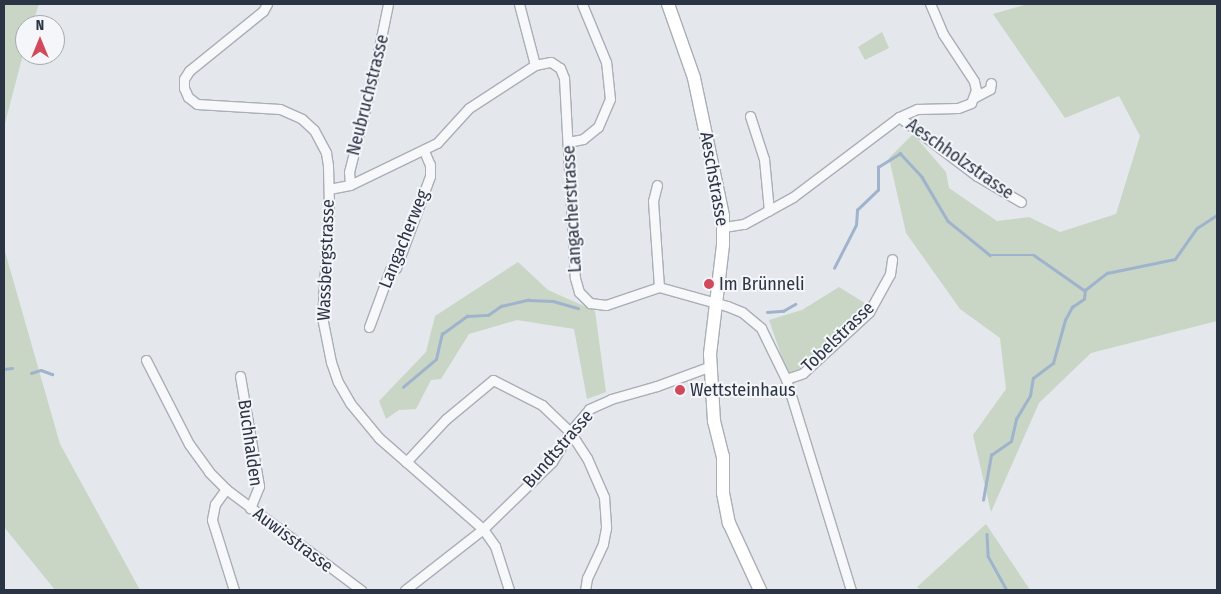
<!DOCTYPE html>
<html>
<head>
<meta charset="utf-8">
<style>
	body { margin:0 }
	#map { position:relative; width:1221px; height:594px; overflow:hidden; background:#e4e7ec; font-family:"Fira Sans Condensed",sans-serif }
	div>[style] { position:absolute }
	.green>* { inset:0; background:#c9d6c5 }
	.stream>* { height:2.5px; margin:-1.25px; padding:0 1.25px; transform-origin:1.25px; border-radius:1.25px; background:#9fb4cc }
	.roads { filter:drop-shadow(1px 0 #a9aeb7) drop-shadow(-1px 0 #a9aeb7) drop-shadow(0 1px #a9aeb7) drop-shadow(0 -1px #a9aeb7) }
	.minor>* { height:9px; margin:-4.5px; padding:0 4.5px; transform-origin:4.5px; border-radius:4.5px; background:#f7f8fa }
	.secondary>* { height:12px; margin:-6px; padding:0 6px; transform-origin:6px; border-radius:6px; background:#fff }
	.dots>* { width:14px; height:14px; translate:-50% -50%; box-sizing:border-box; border:2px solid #f4f6f9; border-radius:50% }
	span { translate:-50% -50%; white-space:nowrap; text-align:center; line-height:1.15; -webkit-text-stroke:4px #f4f6f9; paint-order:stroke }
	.street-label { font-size:18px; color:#2b3445 }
	.poi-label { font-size:18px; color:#2b3445 }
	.left { translate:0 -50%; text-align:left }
	.frame { position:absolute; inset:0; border:5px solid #2b3445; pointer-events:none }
	.north { position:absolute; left:15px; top:15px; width:50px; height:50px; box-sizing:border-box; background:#f4f6f9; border:1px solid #a4a8b1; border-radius:50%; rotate:0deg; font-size:14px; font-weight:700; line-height:20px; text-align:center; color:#2b3445 }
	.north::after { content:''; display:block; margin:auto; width:18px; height:22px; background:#d1495b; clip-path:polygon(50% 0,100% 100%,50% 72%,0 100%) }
</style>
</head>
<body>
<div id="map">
	<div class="green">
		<div style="clip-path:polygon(4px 4px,39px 4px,32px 25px,25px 25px,25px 47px,4px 127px)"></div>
		<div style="clip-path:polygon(1028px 4px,1217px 4px,1217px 321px,1091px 353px,1039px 403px,991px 512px,973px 435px,1006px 389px,1000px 338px,960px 309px,906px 233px,889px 158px,913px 134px,946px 172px,949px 188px,997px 221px,1029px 217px,1060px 232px,1116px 214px,1140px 136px,1119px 96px,1065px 118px,993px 14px)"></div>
		<div style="clip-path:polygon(882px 32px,889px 48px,865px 60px,858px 47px)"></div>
		<div style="clip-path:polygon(4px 248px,60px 444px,140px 590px,55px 590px,4px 527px)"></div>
		<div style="clip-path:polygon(518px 262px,548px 290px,595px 311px,606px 392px,587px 399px,574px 329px,517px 320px,469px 334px,441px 379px,431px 380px,416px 409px,399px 410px,386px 419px,379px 401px,426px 352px,435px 316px)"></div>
		<div style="clip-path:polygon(839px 287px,868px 305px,805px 371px,788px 375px,769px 320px,802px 310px)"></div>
		<div style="clip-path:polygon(986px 524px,1030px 590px,921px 590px,917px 587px)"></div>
	</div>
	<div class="stream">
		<div style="left:834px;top:268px;width:48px;rotate:-62.9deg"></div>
		<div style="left:856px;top:225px;width:15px;rotate:-86deg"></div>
		<div style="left:857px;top:210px;width:29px;rotate:-44deg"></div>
		<div style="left:878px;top:190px;width:23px;rotate:-90deg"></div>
		<div style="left:878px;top:167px;width:26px;rotate:-32deg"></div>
		<div style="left:900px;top:153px;width:33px;rotate:47deg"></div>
		<div style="left:922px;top:177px;width:51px;rotate:59.4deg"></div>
		<div style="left:948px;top:221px;width:54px;rotate:39deg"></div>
		<div style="left:990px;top:255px;width:44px"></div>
		<div style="left:1034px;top:255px;width:61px;rotate:35deg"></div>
		<div style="left:767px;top:312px;width:16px;rotate:-4deg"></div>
		<div style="left:783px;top:311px;width:14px;rotate:-30deg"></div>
		<div style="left:4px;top:369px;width:8px;rotate:-7deg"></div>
		<div style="left:31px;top:373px;width:10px;rotate:-17deg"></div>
		<div style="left:41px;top:370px;width:12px;rotate:20deg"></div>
		<div style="left:403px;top:387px;width:43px;rotate:-40.3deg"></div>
		<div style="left:436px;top:359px;width:26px;rotate:-77deg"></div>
		<div style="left:442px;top:334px;width:31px;rotate:-36deg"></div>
		<div style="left:467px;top:316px;width:21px;rotate:-3deg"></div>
		<div style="left:488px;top:315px;width:16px;rotate:-35deg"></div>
		<div style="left:501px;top:306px;width:28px;rotate:-13deg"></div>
		<div style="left:528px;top:300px;width:25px;rotate:2deg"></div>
		<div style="left:553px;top:301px;width:26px;rotate:16deg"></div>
		<div style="left:983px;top:500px;width:46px;rotate:-79.9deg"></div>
		<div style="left:991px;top:455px;width:24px;rotate:-35deg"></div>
		<div style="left:1011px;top:441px;width:23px;rotate:-77deg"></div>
		<div style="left:1016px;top:419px;width:27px;rotate:-59deg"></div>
		<div style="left:1030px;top:396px;width:18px;rotate:-81deg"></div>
		<div style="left:1033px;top:378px;width:25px;rotate:-37deg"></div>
		<div style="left:1053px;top:363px;width:45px;rotate:-74.4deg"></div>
		<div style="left:1065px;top:320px;width:15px;rotate:-62deg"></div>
		<div style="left:1072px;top:307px;width:14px;rotate:-34deg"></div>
		<div style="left:1084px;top:299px;width:9px;rotate:-84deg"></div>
		<div style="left:1085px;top:290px;width:28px;rotate:-38deg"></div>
		<div style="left:1107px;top:273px;width:69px;rotate:-11.6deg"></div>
		<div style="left:1175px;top:259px;width:38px;rotate:-55deg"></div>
		<div style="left:1197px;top:228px;width:24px;rotate:-33deg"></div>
		<div style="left:987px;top:534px;width:22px;rotate:87deg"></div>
		<div style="left:988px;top:556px;width:39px;rotate:61deg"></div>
	</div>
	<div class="roads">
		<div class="minor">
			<div style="left:267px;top:4px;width:8px;rotate:120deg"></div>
			<div style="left:263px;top:11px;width:95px;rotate:141deg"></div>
			<div style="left:189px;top:71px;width:9px;rotate:122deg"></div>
			<div style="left:184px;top:79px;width:9px;rotate:90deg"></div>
			<div style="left:184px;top:88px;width:10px;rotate:66deg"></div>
			<div style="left:188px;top:97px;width:11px;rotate:38deg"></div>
			<div style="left:197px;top:104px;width:83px;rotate:3.4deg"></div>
			<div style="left:280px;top:109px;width:24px;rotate:24deg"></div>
			<div style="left:302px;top:119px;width:16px;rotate:43deg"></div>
			<div style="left:314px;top:130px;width:26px;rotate:62deg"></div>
			<div style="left:326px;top:153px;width:13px;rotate:81deg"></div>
			<div style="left:328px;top:166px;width:40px;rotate:88.6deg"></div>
			<div style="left:329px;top:206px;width:111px;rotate:93.6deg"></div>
			<div style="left:322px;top:317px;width:46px;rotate:78.7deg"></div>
			<div style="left:331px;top:362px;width:21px;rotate:71deg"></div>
			<div style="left:338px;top:382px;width:24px;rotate:60deg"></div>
			<div style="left:350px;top:403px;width:45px;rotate:50.4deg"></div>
			<div style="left:379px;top:438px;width:138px;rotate:41.2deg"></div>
			<div style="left:483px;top:529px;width:21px;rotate:55deg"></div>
			<div style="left:495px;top:546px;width:46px;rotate:72.3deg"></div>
			<div style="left:519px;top:4px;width:63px;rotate:75.3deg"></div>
			<div style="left:975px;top:97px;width:17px;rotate:-28deg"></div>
			<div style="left:990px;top:89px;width:6px;rotate:-81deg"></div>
			<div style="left:750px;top:116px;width:45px;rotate:72deg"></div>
			<div style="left:764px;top:159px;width:52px;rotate:84.5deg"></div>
			<div style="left:899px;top:117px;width:98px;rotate:37.1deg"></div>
			<div style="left:977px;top:176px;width:51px;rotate:30.6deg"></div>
			<div style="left:568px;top:142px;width:15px;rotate:-11deg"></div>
			<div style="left:583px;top:139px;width:19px;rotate:-39deg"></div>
			<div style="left:598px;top:127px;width:30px;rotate:-67deg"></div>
			<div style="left:610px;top:99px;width:37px;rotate:-96deg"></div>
			<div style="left:606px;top:62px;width:63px;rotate:-112.5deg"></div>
			<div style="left:350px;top:185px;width:13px;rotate:-94deg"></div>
			<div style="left:349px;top:172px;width:93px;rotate:-75.7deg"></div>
			<div style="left:372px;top:82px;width:80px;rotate:-78.4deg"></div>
			<div style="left:657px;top:185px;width:16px;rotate:104deg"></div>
			<div style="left:653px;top:201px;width:86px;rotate:86deg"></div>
			<div style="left:329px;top:189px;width:21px;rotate:-11deg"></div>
			<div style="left:350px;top:185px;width:97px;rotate:-25.8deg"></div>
			<div style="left:437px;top:143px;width:47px;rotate:-47.6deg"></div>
			<div style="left:469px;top:108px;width:79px;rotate:-33.1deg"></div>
			<div style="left:535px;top:65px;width:16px;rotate:-11deg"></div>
			<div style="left:551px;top:62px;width:11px;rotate:34deg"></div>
			<div style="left:560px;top:68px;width:11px;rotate:68deg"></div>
			<div style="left:564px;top:78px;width:200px;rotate:86.9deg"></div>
			<div style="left:575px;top:278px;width:15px;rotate:74deg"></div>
			<div style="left:579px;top:292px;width:16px;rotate:45deg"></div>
			<div style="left:590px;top:303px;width:16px;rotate:7deg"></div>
			<div style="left:606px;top:305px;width:56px;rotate:-18.8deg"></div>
			<div style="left:659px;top:287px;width:71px;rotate:15.6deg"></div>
			<div style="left:727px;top:306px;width:16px;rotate:22deg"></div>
			<div style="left:742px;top:312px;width:25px;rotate:40deg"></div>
			<div style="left:761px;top:328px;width:57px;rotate:63.9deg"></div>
			<div style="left:786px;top:379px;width:221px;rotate:72.9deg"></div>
			<div style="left:724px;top:227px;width:20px;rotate:-9deg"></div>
			<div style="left:744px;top:224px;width:56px;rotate:-28.9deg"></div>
			<div style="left:793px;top:197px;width:133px;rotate:-37deg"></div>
			<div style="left:899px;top:117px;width:20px;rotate:-24deg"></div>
			<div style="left:917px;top:109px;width:41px;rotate:-1.4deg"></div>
			<div style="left:958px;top:108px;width:14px;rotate:-21deg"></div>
			<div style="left:971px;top:103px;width:14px;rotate:-69deg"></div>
			<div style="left:976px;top:90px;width:9px;rotate:-103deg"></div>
			<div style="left:974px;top:81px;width:56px;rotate:-123.4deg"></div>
			<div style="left:943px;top:34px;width:33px;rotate:-113deg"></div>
			<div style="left:369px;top:327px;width:61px;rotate:-69.8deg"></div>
			<div style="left:390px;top:270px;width:6px;rotate:-18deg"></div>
			<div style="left:396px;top:268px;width:98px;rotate:-69.7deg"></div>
			<div style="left:430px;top:176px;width:11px;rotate:-90deg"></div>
			<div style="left:430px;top:165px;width:15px;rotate:-113deg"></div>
			<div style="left:146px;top:360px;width:94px;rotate:62.9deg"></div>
			<div style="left:189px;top:444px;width:34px;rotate:54deg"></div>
			<div style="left:209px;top:472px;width:24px;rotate:45deg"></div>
			<div style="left:226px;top:489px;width:169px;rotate:36.8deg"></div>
			<div style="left:240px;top:376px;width:112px;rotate:80.2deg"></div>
			<div style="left:259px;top:486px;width:24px;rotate:112deg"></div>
			<div style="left:786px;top:379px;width:18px;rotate:-19deg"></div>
			<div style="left:803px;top:373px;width:90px;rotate:-42.7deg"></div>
			<div style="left:869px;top:312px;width:43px;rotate:-61.1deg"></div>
			<div style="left:890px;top:274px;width:15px;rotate:-82deg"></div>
			<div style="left:406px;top:462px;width:59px;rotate:-47.1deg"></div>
			<div style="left:446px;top:419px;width:61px;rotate:-39.7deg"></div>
			<div style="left:493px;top:380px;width:55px;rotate:27deg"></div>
			<div style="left:542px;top:405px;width:39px;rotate:44deg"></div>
			<div style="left:570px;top:432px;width:31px;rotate:57deg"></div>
			<div style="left:587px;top:458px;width:43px;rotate:66.4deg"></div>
			<div style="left:604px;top:497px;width:31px;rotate:86deg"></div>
			<div style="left:606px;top:528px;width:16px;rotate:101deg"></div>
			<div style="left:603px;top:544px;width:38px;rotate:115deg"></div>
			<div style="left:587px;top:578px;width:12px;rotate:99deg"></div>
			<div style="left:226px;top:489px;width:19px;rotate:126deg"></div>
			<div style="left:215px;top:504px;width:16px;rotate:101deg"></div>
			<div style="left:212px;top:520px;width:73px;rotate:72.6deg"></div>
			<div style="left:405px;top:590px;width:99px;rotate:-38deg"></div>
			<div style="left:483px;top:529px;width:96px;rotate:-44.2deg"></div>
			<div style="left:552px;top:462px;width:35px;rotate:-59deg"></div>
			<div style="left:570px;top:432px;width:30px;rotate:-50deg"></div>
			<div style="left:589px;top:409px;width:24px;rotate:-24deg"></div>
			<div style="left:611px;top:399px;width:48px;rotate:-15.8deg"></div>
			<div style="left:657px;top:386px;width:58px;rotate:-20.3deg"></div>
		</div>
		<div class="secondary">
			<div style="left:668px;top:4px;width:78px;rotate:70.6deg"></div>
			<div style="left:694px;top:78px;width:141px;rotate:78.1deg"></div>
			<div style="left:723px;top:216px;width:29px;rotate:90deg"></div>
			<div style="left:723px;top:245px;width:110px;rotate:96.8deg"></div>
			<div style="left:710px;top:354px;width:67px;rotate:86.6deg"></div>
			<div style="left:714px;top:421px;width:36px;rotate:76deg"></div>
			<div style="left:723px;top:456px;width:37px;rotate:90deg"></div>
			<div style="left:723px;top:493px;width:31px;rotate:79deg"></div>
			<div style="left:729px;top:523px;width:74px;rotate:65.2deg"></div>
		</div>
	</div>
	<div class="dots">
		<div style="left:709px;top:284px;background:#d1495b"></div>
		<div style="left:680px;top:390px;background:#d1495b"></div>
	</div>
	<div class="street-label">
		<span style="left:368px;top:95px;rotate:-76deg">Neubruchstrasse</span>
		<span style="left:960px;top:159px;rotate:35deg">Aeschholzstrasse</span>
		<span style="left:714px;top:179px;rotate:80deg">Aeschstrasse</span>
		<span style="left:572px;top:209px;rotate:-93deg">Langacherstrasse</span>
		<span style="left:404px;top:239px;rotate:-68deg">Langacherweg</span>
		<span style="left:326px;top:260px;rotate:-88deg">Wassbergstrasse</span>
		<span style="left:838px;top:337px;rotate:-44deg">Tobelstrasse</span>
		<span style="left:250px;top:443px;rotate:82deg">Buchhalden</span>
		<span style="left:558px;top:449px;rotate:-49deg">Bundtstrasse</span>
		<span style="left:293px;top:540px;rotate:37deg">Auwisstrasse</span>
	</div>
	<div class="poi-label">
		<span class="left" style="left:719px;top:284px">Im Brünneli</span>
		<span class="left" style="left:690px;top:390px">Wettsteinhaus</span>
	</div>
	<div class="frame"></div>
	<div class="north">N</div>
</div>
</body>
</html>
